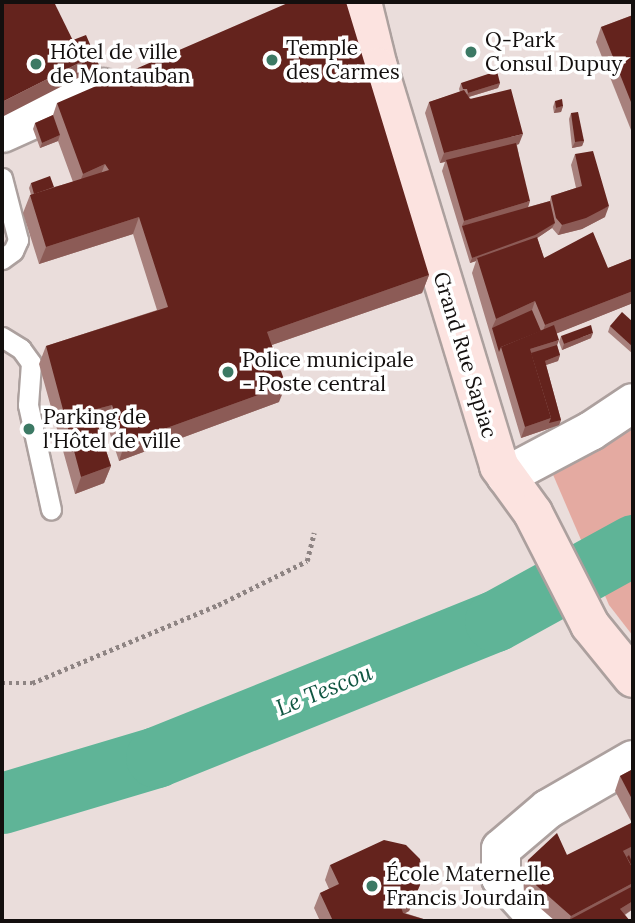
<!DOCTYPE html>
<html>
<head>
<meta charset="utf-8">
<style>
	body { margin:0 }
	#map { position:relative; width:635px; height:923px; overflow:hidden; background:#eadddb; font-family:Lora,serif }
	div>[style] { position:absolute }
	.green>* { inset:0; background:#e4aaa1 }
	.river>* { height:61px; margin:-30.5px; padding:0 30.5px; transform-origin:30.5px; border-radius:30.5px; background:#5fb497 }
	.path>* { height:4.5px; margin-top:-2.25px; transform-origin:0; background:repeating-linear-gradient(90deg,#8e8483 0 3.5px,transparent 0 7px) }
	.roads { filter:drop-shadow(2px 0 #aca09e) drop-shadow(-2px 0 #aca09e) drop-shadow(0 2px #aca09e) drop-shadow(0 -2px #aca09e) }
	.service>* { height:19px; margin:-9.5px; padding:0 9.5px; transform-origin:9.5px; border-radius:9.5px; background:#fff }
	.minor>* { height:38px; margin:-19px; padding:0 19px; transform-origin:19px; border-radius:19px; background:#fff }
	.secondary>* { height:38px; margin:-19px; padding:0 19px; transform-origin:19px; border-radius:19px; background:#fce3e0 }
	.wall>* { inset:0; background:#a7807c }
	.shaded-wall>* { inset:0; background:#8c5b56 }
	.building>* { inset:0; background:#64231d }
	.dots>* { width:19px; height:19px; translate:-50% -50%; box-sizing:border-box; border:4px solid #fff; border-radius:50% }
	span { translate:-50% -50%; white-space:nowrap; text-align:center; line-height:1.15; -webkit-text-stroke:7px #fff; paint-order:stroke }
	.poi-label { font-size:21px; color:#130f0e }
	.left { translate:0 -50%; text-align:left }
	.street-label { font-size:21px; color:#130f0e }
	.water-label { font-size:23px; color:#105642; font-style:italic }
	.frame { position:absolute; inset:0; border:4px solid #130f0e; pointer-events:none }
</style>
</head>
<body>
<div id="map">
	<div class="green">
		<div style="clip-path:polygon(633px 383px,633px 636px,609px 605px,548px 463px)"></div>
	</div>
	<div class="river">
		<div style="left:2px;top:803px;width:161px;rotate:-16.6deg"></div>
		<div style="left:156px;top:757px;width:365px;rotate:-21.9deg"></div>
		<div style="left:495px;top:621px;width:158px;rotate:-28.8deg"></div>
	</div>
	<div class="path">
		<div style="left:2px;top:683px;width:30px"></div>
		<div style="left:32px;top:683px;width:202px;rotate:-22.8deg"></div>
		<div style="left:218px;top:605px;width:99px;rotate:-26.3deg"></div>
		<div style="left:307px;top:561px;width:29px;rotate:-76deg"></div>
	</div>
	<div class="roads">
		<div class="service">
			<div style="left:2px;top:178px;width:64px;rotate:75.5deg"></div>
			<div style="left:18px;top:240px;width:12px;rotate:114deg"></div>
			<div style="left:13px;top:251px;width:14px;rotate:144deg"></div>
			<div style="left:2px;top:337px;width:22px;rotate:32deg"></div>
			<div style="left:21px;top:349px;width:17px;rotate:54deg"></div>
			<div style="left:31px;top:363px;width:42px;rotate:94.1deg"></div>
			<div style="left:28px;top:405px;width:107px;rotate:77.6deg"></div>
		</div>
		<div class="minor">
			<div style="left:2px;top:133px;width:110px;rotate:-24.2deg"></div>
			<div style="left:506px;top:476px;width:96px;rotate:-27.9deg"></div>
			<div style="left:591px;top:431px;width:50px;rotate:-33.7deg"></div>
			<div style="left:540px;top:921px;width:58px;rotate:-132.2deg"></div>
			<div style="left:501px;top:878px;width:29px;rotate:-90deg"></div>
			<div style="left:501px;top:849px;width:62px;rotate:-40.4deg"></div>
			<div style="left:548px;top:809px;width:98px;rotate:-30deg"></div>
		</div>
		<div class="secondary">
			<div style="left:362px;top:2px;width:67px;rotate:76.2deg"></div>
			<div style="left:378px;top:67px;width:417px;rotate:73.1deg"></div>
			<div style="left:499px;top:466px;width:58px;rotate:54.1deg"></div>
			<div style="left:533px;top:513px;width:126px;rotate:63deg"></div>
			<div style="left:590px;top:625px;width:68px;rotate:50.9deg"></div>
		</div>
	</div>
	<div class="wall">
		<div style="clip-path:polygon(633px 15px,633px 135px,596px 42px,601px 27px)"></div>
		<div style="clip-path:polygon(523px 62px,529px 73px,524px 75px,521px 68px)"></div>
		<div style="clip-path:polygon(461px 83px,500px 83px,498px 88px,469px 97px,519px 144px,517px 145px,528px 207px,550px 201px,551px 196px,576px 188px,571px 165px,575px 154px,605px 217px,582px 229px,558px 235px,552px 228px,537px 238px,544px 258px,608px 268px,633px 258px,633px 303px,557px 333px,557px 345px,560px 355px,558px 361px,546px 365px,561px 420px,559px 425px,521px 438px,472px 273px,476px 261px,470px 263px,442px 171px,445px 162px,440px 163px,425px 113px,429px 102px,460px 92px,459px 89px)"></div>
		<div style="clip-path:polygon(555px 101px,563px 106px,561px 112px,554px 113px,553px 107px)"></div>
		<div style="clip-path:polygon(57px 103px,429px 275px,422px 293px,272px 345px,279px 402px,119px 461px,106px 422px,98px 425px,111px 466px,104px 483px,75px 494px,39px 364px,46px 346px,157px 310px,133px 234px,39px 264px,23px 213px,30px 195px,31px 195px,29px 188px,31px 183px,54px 187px,73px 182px,58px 141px,40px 148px,33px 129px,35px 123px,53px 115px)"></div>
		<div style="clip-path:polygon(571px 113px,584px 141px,582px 146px,572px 148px,569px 119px)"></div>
		<div style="clip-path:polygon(633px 322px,633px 354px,608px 332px,610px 326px)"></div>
		<div style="clip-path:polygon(561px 336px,591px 338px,562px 350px,559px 342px)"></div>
		<div style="clip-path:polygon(633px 769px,633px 858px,631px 859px,633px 864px,633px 909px,625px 915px,630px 921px,555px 921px,524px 894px,523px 874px,528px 860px,567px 855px,632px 823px,615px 791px,620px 776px)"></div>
		<div style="clip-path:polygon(330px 865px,418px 892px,409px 911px,405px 913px,430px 921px,320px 921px,314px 908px,320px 893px,329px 889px,325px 880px)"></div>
	</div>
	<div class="shaded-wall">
		<div style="clip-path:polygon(83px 61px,99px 65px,97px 70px,76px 79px,2px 117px,2px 102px)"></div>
		<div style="clip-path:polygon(531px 67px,529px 73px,524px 75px,526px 69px)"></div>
		<div style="clip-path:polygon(500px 83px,498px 88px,465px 98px,468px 93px)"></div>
		<div style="clip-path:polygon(563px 106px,561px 112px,554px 113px,556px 108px)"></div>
		<div style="clip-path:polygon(523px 134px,519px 144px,440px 163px,444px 153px)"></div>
		<div style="clip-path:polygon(60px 135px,58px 141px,40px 148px,42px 143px)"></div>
		<div style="clip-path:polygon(584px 141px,582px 146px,572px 148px,575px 142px)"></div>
		<div style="clip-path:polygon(105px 164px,98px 182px,76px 192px,83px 174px)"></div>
		<div style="clip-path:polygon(530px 201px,527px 211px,462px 226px,464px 221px)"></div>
		<div style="clip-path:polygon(609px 206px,605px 217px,582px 229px,558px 235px,562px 225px)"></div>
		<div style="clip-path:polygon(139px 217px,133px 234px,39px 264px,46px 247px)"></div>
		<div style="clip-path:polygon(555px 223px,552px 228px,533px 241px,477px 258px,476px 261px,470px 263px,472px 258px)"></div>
		<div style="clip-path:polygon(429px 275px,422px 293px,260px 349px,267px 332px)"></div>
		<div style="clip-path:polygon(633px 291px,633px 303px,503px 355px,542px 334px,545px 325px)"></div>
		<div style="clip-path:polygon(535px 301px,530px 316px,492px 328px,496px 319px)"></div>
		<div style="clip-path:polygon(593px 333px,591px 338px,562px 350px,564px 344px)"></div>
		<div style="clip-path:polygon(559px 340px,555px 351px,530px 359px,530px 349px)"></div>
		<div style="clip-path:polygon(560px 355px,558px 361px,543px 366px,545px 361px)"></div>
		<div style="clip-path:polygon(286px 385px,279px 402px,119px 461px,125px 443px)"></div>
		<div style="clip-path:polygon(112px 405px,106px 422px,87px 428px,93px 410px)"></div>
		<div style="clip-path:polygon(551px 418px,561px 420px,559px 425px,521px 438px,525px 427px)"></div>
		<div style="clip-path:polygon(111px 466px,104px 483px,75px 494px,81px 477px)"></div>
		<div style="clip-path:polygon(633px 846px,633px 858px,622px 864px,623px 851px)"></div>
		<div style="clip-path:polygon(423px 878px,409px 911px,395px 919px,400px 904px)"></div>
		<div style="clip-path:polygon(633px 883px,633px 895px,569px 920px,569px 921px,571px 916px)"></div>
		<div style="clip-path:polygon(633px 901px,633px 909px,616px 920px,620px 909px)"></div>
	</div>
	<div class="building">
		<div style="clip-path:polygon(2px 2px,54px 2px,83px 61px,2px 102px)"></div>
		<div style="clip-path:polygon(290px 2px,346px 2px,429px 275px,267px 332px,286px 385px,125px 443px,112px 405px,93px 410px,111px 466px,81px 477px,46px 346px,168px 307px,139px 217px,46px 247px,30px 195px,109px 170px,105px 164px,83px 174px,57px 103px)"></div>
		<div style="clip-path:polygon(633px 15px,633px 107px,601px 27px)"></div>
		<div style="clip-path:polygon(86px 35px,99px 65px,79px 73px,83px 61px,73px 40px)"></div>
		<div style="clip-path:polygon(529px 60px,531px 67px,526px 69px,523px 62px)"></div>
		<div style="clip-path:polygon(497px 71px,500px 83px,468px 93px,467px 89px,463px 89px,461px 83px)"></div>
		<div style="clip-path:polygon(511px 89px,523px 134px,444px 153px,429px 102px,464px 90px,470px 99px)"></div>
		<div style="clip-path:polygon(562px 99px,563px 106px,556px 108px,555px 101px)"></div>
		<div style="clip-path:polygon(578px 112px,584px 141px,575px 142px,571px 113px)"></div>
		<div style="clip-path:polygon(53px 115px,60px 135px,42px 143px,35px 123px)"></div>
		<div style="clip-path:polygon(516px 143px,530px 201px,464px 221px,446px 160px)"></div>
		<div style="clip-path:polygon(593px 151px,609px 206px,586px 218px,562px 225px,556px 218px,551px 196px,582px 186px,575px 154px)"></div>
		<div style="clip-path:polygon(50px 176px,54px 187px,34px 194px,31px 183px)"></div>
		<div style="clip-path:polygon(550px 201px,555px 223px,535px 235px,472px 258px,462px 226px)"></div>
		<div style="clip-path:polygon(593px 232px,608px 268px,633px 258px,633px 291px,545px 325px,535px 301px,496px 319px,477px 258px,537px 237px,544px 258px)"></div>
		<div style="clip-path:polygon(532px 310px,541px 331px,501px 347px,499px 352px,492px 328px)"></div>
		<div style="clip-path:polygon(622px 312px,633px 322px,633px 347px,610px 326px)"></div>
		<div style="clip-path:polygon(554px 325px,559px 340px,530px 349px,551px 418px,525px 427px,501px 347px)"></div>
		<div style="clip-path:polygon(591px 325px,593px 333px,564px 344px,561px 336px)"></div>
		<div style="clip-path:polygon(557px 345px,560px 355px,545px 361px,561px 420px,549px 423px,551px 418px,531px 353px)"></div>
		<div style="clip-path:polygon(633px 769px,633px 801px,620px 776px)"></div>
		<div style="clip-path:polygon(633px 822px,633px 846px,623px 851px,633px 869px,633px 883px,571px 916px,529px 879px,528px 860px,557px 833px,567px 855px)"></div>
		<div style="clip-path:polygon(384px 840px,406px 845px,420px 859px,423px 878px,415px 896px,400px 904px,403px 913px,430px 921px,333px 921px,320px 893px,339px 884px,330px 865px)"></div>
		<div style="clip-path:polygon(629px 855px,633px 864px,633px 869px,627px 857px)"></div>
		<div style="clip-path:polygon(633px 886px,633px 901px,620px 909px,630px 921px,571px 921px,569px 920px)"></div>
	</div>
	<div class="dots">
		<div style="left:471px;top:52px;background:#3c7964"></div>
		<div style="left:272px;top:60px;background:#3c7964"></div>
		<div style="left:36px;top:64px;background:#3c7964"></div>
		<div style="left:228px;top:372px;background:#3c7964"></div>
		<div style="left:29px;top:429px;background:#3c7964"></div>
		<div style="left:372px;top:886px;background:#3c7964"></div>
	</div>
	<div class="poi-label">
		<span class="left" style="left:485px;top:52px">Q-Park<br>Consul Dupuy</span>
		<span class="left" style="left:286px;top:60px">Temple<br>des Carmes</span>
		<span class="left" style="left:50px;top:64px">Hôtel de ville<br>de Montauban</span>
		<span class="left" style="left:242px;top:372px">Police municipale<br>- Poste central</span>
		<span class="left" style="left:43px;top:429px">Parking de<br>l'Hôtel de ville</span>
		<span class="left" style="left:386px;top:886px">École Maternelle<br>Francis Jourdain</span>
	</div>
	<div class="street-label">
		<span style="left:465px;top:355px;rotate:73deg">Grand Rue Sapiac</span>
	</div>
	<div class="water-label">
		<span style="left:324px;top:690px;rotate:-22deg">Le Tescou</span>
	</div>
	<div class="frame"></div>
</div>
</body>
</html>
